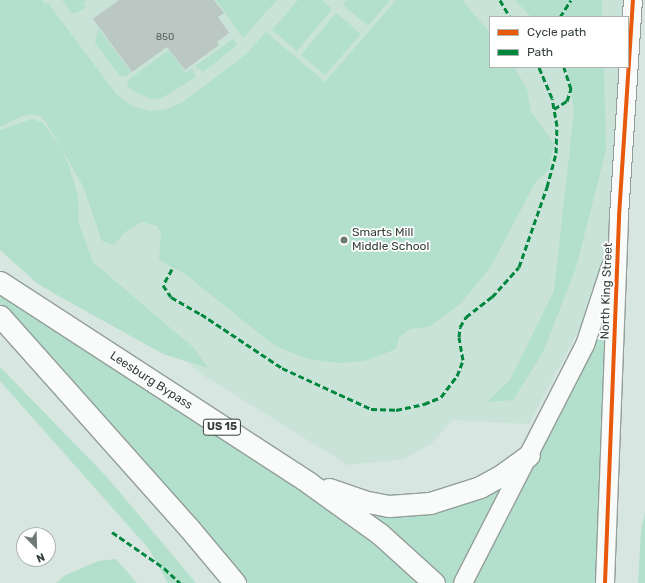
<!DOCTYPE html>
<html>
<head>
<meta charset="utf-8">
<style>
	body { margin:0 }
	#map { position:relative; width:645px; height:583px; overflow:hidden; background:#d7e6e0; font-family:Rubik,sans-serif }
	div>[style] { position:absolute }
	.built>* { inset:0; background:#c9e3d8 }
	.green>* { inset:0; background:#b3dfcd }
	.building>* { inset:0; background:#bbc7c2 }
	.roads { filter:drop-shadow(1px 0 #939e9a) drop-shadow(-1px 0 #939e9a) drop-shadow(0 1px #939e9a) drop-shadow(0 -1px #939e9a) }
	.primary>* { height:18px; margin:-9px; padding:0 9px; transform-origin:9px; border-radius:9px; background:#f9fbfa }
	.highway>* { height:21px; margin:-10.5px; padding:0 10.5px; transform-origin:10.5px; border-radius:10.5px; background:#f9fbfa }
	.quiet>* { height:3px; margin-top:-1.5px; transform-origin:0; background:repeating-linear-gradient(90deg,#00873e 0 6px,transparent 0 9px) }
	.cycleway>* { height:4px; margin:-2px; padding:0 2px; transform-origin:2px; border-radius:2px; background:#e8590c }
	.dots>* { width:11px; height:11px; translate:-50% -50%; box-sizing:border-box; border:2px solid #fff; border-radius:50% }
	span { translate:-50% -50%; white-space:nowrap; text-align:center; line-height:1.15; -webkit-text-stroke:3.5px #fff; paint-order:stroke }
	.number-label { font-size:10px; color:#56625d }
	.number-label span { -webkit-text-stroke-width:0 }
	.shield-label span { padding:1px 3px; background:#fff; border:1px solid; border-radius:3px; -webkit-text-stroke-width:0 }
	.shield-label { font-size:11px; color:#35403b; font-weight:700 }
	.poi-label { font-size:12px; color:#35403b }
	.left { translate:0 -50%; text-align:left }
	.street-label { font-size:12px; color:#35403b }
	.legend { position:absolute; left:489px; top:16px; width:140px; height:52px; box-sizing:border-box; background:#fff; border:1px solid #aeb3b1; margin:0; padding:5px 7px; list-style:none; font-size:12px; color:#35403b }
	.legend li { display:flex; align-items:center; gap:8px; height:20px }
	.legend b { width:20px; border:1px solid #aeb3b1 }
	.north { position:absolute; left:16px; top:527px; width:40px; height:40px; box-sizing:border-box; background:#fff; border:1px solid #aeb3b1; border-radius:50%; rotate:157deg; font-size:11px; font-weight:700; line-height:16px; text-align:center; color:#35403b }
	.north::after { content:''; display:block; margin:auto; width:14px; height:18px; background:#6e7a75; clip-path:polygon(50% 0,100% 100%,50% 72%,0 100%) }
</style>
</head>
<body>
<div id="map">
	<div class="built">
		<div style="clip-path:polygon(0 0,630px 0,628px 17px,490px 17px,490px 67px,626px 67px,616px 203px,598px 278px,584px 320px,529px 424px,453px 420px,431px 444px,404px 459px,348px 465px,201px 374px,95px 284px,0 161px)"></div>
	</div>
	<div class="green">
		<div style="clip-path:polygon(2px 0,42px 0,45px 4px,48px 3px,117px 95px,134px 107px,151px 111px,164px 110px,183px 102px,246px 54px,266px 32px,325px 82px,396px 0,462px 0,490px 33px,490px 67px,514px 67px,527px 89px,531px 112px,554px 143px,549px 169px,535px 183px,490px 268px,461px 303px,429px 327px,410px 329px,399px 337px,396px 349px,365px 361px,339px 363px,308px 359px,275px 346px,185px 274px,159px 260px,161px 232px,157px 226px,142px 222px,125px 232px,114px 245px,102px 241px,83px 186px,46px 122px,40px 116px,32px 114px,22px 116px,0 127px,0 2px)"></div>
		<div style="clip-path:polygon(62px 0,88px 0,83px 3px,86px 7px,77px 13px,72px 13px)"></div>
		<div style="clip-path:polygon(216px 0,277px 0,243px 38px)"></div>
		<div style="clip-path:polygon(298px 0,322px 0,332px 9px,297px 51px,272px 30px)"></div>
		<div style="clip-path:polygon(347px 0,390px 0,368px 26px,343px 5px)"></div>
		<div style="clip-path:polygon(515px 0,602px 0,602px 17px,531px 17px)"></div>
		<div style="clip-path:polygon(336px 13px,361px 34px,325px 75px,301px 55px)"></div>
		<div style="clip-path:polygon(98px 28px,131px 72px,126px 76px,120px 76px,95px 43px)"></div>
		<div style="clip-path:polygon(233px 39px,237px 45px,203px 72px,195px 66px)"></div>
		<div style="clip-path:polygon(169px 50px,186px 73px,192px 68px,196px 77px,162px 98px,152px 99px,133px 91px,127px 85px,128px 80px)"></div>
		<div style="clip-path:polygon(567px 67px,604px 67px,606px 150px,576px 268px,543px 352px,513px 400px,487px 402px,510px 380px,554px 291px,574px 111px)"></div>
		<div style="clip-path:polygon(32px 119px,43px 123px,60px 147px,69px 166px,78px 196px,79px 224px,93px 262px,195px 349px,208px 368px,163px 354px,55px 294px,38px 284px,0 250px,0 130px)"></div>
		<div style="clip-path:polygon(0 287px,345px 521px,393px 557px,422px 583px,249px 583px,84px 393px,0 308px)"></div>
		<div style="clip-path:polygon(612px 292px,598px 583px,471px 583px,583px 368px)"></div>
		<div style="clip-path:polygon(0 367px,106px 476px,196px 583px,168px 583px,149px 549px,0 381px)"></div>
		<div style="clip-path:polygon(509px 480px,457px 583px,443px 583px,352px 507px,394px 516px,431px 514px,464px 504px)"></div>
		<div style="clip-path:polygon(645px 512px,645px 583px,638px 583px,641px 531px)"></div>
		<div style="clip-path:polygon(116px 559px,137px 583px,56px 583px,64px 576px,98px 561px)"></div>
	</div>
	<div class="building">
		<div style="clip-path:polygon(119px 0,214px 0,224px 13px,218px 17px,229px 33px,217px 42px,219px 45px,185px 70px,167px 47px,132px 72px,93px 19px)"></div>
	</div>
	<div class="roads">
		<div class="primary">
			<div style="left:463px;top:583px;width:267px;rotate:-62.9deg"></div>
			<div style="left:585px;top:345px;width:83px;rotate:-71.8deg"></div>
			<div style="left:605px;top:583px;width:367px;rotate:-87.8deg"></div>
			<div style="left:619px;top:216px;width:216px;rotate:-86.3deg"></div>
		</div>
		<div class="highway">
			<div style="left:0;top:282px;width:369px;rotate:33deg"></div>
			<div style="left:309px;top:483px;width:87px;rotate:35.7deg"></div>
			<div style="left:380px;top:534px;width:73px;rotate:42.2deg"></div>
			<div style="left:0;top:316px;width:284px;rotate:48.3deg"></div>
			<div style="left:189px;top:528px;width:72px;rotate:50.1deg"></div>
			<div style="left:329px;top:489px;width:36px;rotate:19deg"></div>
			<div style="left:363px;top:501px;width:26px;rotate:11deg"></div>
			<div style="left:389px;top:506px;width:41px;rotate:-4.2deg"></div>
			<div style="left:430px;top:503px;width:52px;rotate:-17.7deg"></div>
			<div style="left:480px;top:487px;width:26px;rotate:-29deg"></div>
			<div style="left:503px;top:474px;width:32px;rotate:-36deg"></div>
		</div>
	</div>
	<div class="quiet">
		<div style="left:500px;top:0;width:20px;rotate:60deg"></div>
		<div style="left:560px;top:17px;width:20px;rotate:-57deg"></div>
		<div style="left:554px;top:109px;width:15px;rotate:-32deg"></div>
		<div style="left:567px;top:101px;width:13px;rotate:-72deg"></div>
		<div style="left:571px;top:89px;width:23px;rotate:-108deg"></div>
		<div style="left:172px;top:269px;width:18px;rotate:119deg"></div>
		<div style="left:163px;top:285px;width:14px;rotate:56deg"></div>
		<div style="left:171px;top:297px;width:34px;rotate:30deg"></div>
		<div style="left:201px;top:314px;width:97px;rotate:33.7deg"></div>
		<div style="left:282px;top:368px;width:98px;rotate:24.7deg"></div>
		<div style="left:371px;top:409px;width:25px;rotate:2deg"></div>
		<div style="left:396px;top:410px;width:29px;rotate:-12deg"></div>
		<div style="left:424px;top:404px;width:18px;rotate:-22deg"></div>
		<div style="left:441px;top:397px;width:26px;rotate:-53deg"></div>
		<div style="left:457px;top:376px;width:17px;rotate:-69deg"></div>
		<div style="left:463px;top:360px;width:23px;rotate:-100deg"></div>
		<div style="left:459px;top:337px;width:10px;rotate:-84deg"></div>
		<div style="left:460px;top:327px;width:12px;rotate:-59deg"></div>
		<div style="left:466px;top:317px;width:33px;rotate:-38deg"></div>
		<div style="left:492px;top:297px;width:40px;rotate:-48deg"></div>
		<div style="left:519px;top:267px;width:85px;rotate:-70.7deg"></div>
		<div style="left:547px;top:187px;width:35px;rotate:-75deg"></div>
		<div style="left:556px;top:153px;width:27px;rotate:-88deg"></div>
		<div style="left:557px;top:126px;width:28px;rotate:-100deg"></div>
		<div style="left:552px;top:98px;width:34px;rotate:-113deg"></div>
		<div style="left:112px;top:532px;width:63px;rotate:34.7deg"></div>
		<div style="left:164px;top:568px;width:22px;rotate:43deg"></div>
	</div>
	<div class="cycleway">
		<div style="left:605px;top:583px;width:367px;rotate:-87.8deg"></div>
		<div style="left:619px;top:216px;width:216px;rotate:-86.3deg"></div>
	</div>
	<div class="dots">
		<div style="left:344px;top:240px;background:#6e7a75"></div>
	</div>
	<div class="number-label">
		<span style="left:165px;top:38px">850</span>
	</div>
	<div class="shield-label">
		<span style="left:222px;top:427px">US 15</span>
	</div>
	<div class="poi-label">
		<span class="left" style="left:352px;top:240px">Smarts Mill<br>Middle School</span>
	</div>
	<div class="street-label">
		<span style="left:607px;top:291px;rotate:-88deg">North King Street</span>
		<span style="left:151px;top:381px;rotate:33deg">Leesburg Bypass</span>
	</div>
	<ul class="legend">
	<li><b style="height:5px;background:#e8590c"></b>Cycle path</li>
	<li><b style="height:5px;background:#00873e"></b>Path</li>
	</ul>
	<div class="north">N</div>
</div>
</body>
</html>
